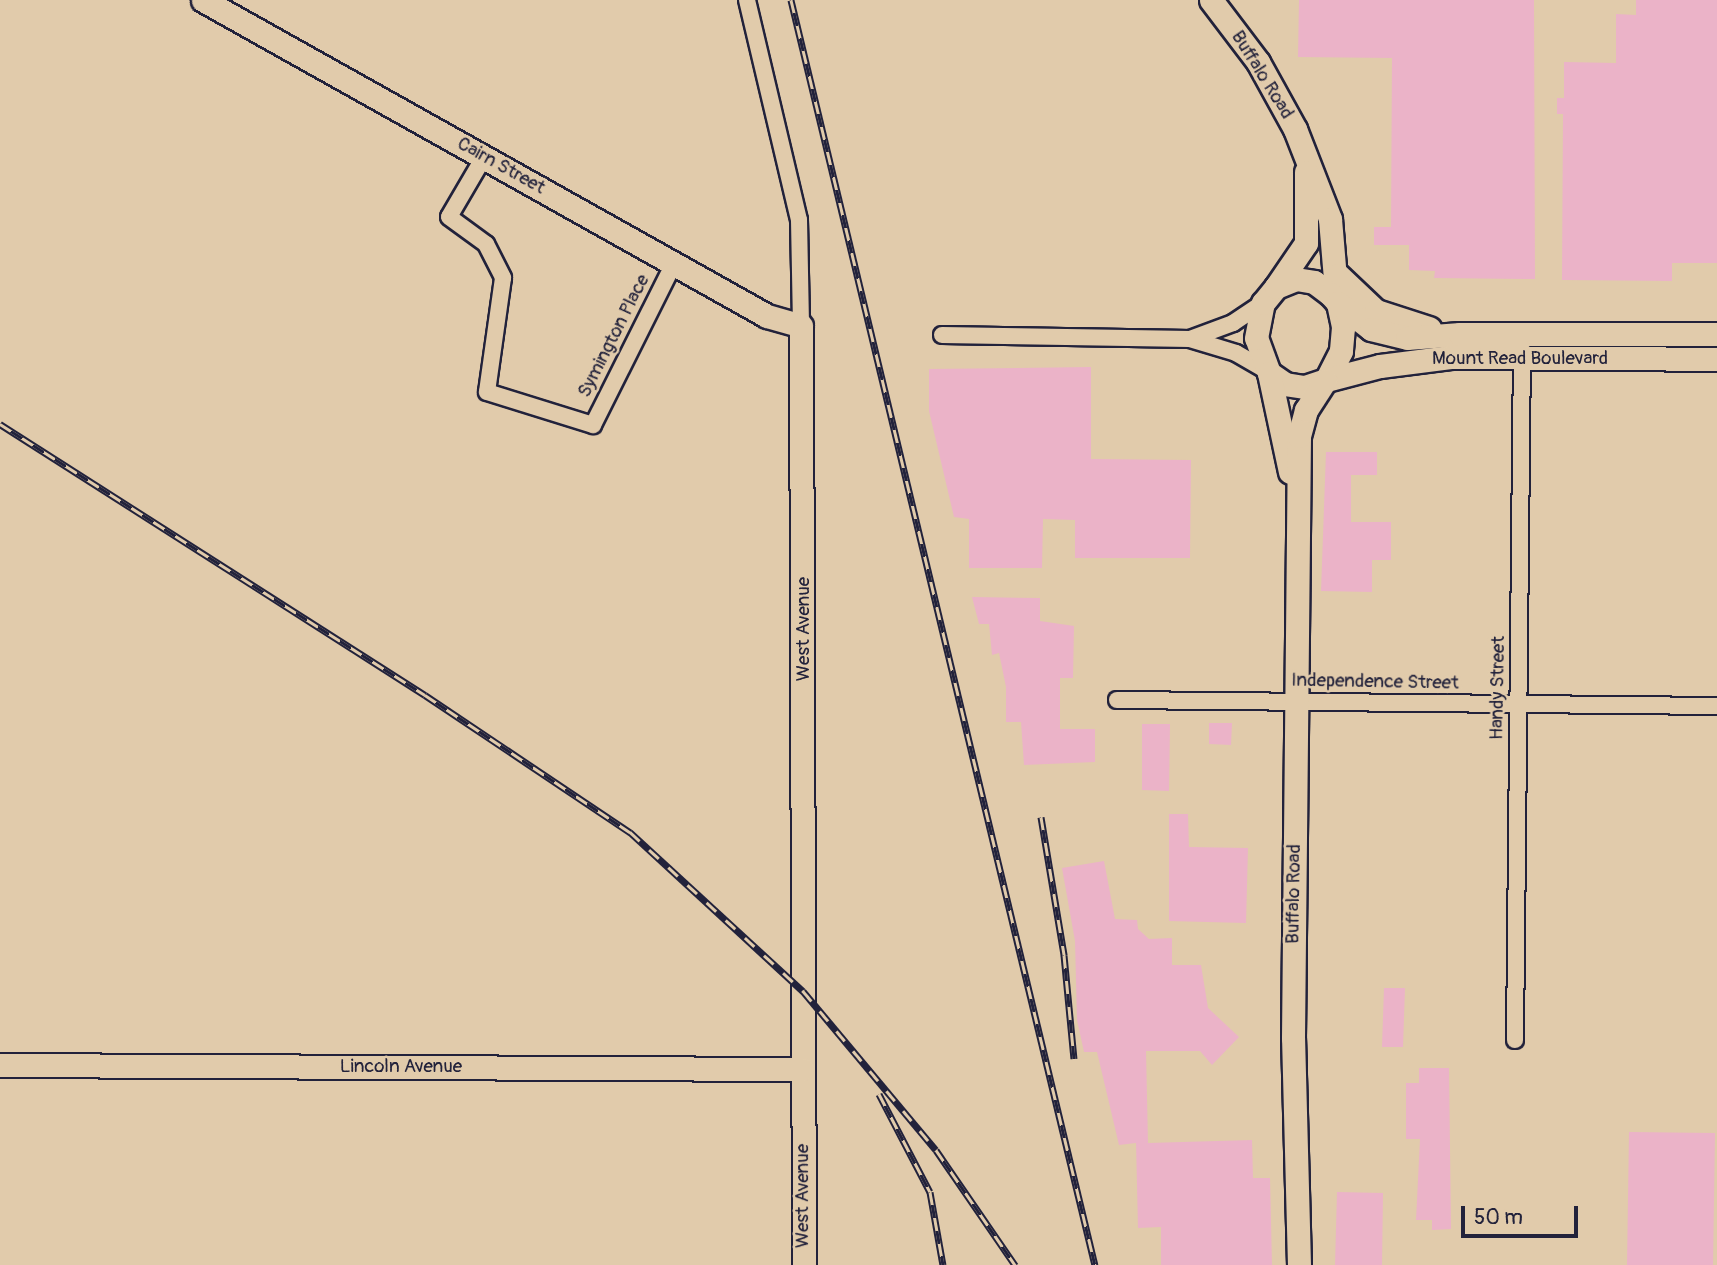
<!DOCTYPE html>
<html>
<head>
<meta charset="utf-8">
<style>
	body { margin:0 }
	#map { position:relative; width:1717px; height:1265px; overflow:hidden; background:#e1cbab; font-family:Pangolin,sans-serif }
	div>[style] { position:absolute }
	.building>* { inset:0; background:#ebb3c8 }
	.roads { filter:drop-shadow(2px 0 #22223b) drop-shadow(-2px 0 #22223b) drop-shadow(0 2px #22223b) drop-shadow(0 -2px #22223b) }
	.street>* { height:16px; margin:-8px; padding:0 8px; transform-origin:8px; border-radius:8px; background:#e1cbab }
	.secondary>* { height:23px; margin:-11.5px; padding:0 11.5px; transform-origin:11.5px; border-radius:11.5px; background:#e1cbab }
	.rail>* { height:7px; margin-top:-3.5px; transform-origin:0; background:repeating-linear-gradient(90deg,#e1cbab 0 13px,#22223b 0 26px); box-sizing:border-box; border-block:2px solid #22223b }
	span { translate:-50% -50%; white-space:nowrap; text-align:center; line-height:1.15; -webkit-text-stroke:5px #e1cbab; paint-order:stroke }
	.street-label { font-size:19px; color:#22223b }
	.scale { position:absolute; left:1461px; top:1206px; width:117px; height:32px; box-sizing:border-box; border:4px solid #22223b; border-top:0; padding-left:9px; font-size:21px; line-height:24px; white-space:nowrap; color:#22223b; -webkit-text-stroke:5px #e1cbab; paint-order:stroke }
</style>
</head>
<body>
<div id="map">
	<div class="building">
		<div style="clip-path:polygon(1299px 0,1534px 0,1535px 279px,1434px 278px,1435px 271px,1409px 270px,1409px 245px,1374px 245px,1374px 227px,1391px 227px,1392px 58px,1298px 57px)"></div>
		<div style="clip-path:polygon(1636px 0,1717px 0,1717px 263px,1672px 263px,1672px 281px,1562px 280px,1563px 114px,1557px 114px,1557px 98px,1564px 98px,1564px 62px,1616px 63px,1616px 14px,1636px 15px)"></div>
		<div style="clip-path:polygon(1091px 367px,1091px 459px,1191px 460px,1190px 558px,1075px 558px,1075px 520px,1043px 519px,1042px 568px,969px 568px,969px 519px,954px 517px,929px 411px,929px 369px)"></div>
		<div style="clip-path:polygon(1326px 452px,1377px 452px,1377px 475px,1351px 475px,1351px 522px,1391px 522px,1391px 560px,1372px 560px,1372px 592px,1321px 591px)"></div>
		<div style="clip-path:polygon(972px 597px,1040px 598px,1040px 621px,1074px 626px,1073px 678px,1060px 678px,1060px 729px,1095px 729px,1095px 762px,1024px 765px,1021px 722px,1006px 722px,1006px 687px,999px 653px,992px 655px,989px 624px,979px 624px)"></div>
		<div style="clip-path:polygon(1209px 723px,1232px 723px,1231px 745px,1209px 744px)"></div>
		<div style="clip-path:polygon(1142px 724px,1170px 724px,1169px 791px,1142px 790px)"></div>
		<div style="clip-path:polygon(1169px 814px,1188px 814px,1189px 847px,1248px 848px,1246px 923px,1169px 921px)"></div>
		<div style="clip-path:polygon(1104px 861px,1115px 919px,1137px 920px,1138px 929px,1149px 939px,1172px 938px,1172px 965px,1201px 965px,1208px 1008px,1239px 1037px,1212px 1065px,1200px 1051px,1146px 1051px,1148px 1143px,1252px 1140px,1253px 1178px,1270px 1178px,1272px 1265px,1161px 1265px,1161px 1227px,1138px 1228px,1136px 1143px,1119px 1145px,1097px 1052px,1084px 1052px,1077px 1020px,1075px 941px,1062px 868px)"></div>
		<div style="clip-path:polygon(1384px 988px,1405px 988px,1403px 1047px,1382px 1047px)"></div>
		<div style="clip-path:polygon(1419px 1068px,1449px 1068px,1451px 1229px,1432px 1230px,1432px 1220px,1416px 1220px,1420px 1139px,1406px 1139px,1406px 1083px,1419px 1083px)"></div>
		<div style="clip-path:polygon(1629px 1132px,1715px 1133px,1713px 1265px,1627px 1265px)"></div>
		<div style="clip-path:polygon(1337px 1192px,1383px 1193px,1382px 1265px,1335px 1265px)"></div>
	</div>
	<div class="roads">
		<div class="street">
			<div style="left:747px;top:0;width:226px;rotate:76.7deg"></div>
			<div style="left:799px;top:220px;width:106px;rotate:88.9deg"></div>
			<div style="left:484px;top:157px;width:69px;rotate:120.3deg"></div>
			<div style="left:449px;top:217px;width:46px;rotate:36.1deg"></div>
			<div style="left:486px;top:244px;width:38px;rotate:63deg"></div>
			<div style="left:503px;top:278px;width:115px;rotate:98deg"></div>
			<div style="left:487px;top:392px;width:111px;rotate:17.3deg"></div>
			<div style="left:593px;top:425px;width:181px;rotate:-63.4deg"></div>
			<div style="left:942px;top:335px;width:248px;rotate:0.9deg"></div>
			<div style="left:1190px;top:339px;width:48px;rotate:16.9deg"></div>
			<div style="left:1236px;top:353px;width:34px;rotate:30deg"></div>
			<div style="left:1190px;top:339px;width:46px;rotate:-20.4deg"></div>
			<div style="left:1233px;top:323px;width:36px;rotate:-34deg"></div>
			<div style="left:1117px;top:700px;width:600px;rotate:0.57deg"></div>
			<div style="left:1515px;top:1040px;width:690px;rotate:-89.42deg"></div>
		</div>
		<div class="secondary">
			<div style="left:203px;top:0;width:646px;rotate:29.26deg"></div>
			<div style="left:767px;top:316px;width:35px;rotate:16deg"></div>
			<div style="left:801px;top:326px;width:939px;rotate:89.82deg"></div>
			<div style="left:1211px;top:0;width:78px;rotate:52.8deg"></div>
			<div style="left:1258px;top:62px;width:77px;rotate:61.1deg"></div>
			<div style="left:1295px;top:129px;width:97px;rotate:68.7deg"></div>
			<div style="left:1330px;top:219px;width:83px;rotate:85.2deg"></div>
			<div style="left:1338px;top:275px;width:52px;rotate:43.5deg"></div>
			<div style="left:1376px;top:311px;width:56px;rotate:17.8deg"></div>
			<div style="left:1296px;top:279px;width:18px;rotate:9deg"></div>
			<div style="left:1314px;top:282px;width:20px;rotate:37deg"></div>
			<div style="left:1330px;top:294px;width:12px;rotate:48deg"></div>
			<div style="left:1338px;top:303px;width:25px;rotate:78deg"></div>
			<div style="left:1343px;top:327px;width:24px;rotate:95deg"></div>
			<div style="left:1341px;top:351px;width:33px;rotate:117deg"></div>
			<div style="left:1326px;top:380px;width:23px;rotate:162deg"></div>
			<div style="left:1304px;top:387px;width:19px;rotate:-171deg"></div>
			<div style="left:1285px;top:384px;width:19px;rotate:-145deg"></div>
			<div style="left:1269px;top:373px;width:37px;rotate:-110deg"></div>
			<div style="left:1256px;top:338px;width:36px;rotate:-79deg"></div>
			<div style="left:1263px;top:303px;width:21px;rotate:-51deg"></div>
			<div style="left:1276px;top:287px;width:22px;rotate:-22deg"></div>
			<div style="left:1276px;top:287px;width:53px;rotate:-55.7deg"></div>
			<div style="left:1306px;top:243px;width:71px;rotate:-90deg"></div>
			<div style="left:1338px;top:303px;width:42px;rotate:38.2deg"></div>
			<div style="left:1371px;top:329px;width:37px;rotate:14deg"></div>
			<div style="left:1407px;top:338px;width:53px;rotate:-4.3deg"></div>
			<div style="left:1460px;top:334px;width:257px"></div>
			<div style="left:1269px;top:373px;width:101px;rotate:78deg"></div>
			<div style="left:1326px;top:380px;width:56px;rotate:-14.5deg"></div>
			<div style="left:1380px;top:366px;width:71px;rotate:-7.3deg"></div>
			<div style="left:1450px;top:357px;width:267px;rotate:0.4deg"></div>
			<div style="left:0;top:1065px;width:802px;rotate:0.29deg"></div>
			<div style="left:1299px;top:1265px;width:227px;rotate:-91.5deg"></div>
			<div style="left:1293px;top:1038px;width:602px;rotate:-89.43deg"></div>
			<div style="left:1299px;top:436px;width:27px;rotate:-75deg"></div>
			<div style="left:1306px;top:410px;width:35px;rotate:-57deg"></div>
		</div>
	</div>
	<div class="rail">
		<div style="left:791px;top:0;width:1301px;rotate:76.49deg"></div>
		<div style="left:0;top:424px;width:504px;rotate:32.52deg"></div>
		<div style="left:425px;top:695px;width:247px;rotate:33.8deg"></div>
		<div style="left:630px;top:832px;width:235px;rotate:42.6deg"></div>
		<div style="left:803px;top:991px;width:207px;rotate:50.1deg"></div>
		<div style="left:936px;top:1150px;width:140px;rotate:55.5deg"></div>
		<div style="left:1041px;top:817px;width:140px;rotate:80.5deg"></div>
		<div style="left:1064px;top:955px;width:104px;rotate:84.5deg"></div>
		<div style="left:879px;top:1094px;width:110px;rotate:62.5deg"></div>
		<div style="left:930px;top:1192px;width:74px;rotate:79.9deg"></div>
	</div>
	<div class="street-label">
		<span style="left:1262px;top:75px;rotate:58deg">Buffalo Road</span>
		<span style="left:501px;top:166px;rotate:29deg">Cairn Street</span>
		<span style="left:614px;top:336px;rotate:-63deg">Symington Place</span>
		<span style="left:1520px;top:359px">Mount Read Boulevard</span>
		<span style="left:804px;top:629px;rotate:-90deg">West Avenue</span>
		<span style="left:1375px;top:682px;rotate:1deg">Independence Street</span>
		<span style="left:1498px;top:688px;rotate:-89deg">Handy Street</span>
		<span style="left:1294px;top:894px;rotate:-89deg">Buffalo Road</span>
		<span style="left:401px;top:1067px">Lincoln Avenue</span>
		<span style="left:803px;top:1196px;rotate:-90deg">West Avenue</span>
	</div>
	<div class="scale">50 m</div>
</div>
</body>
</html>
